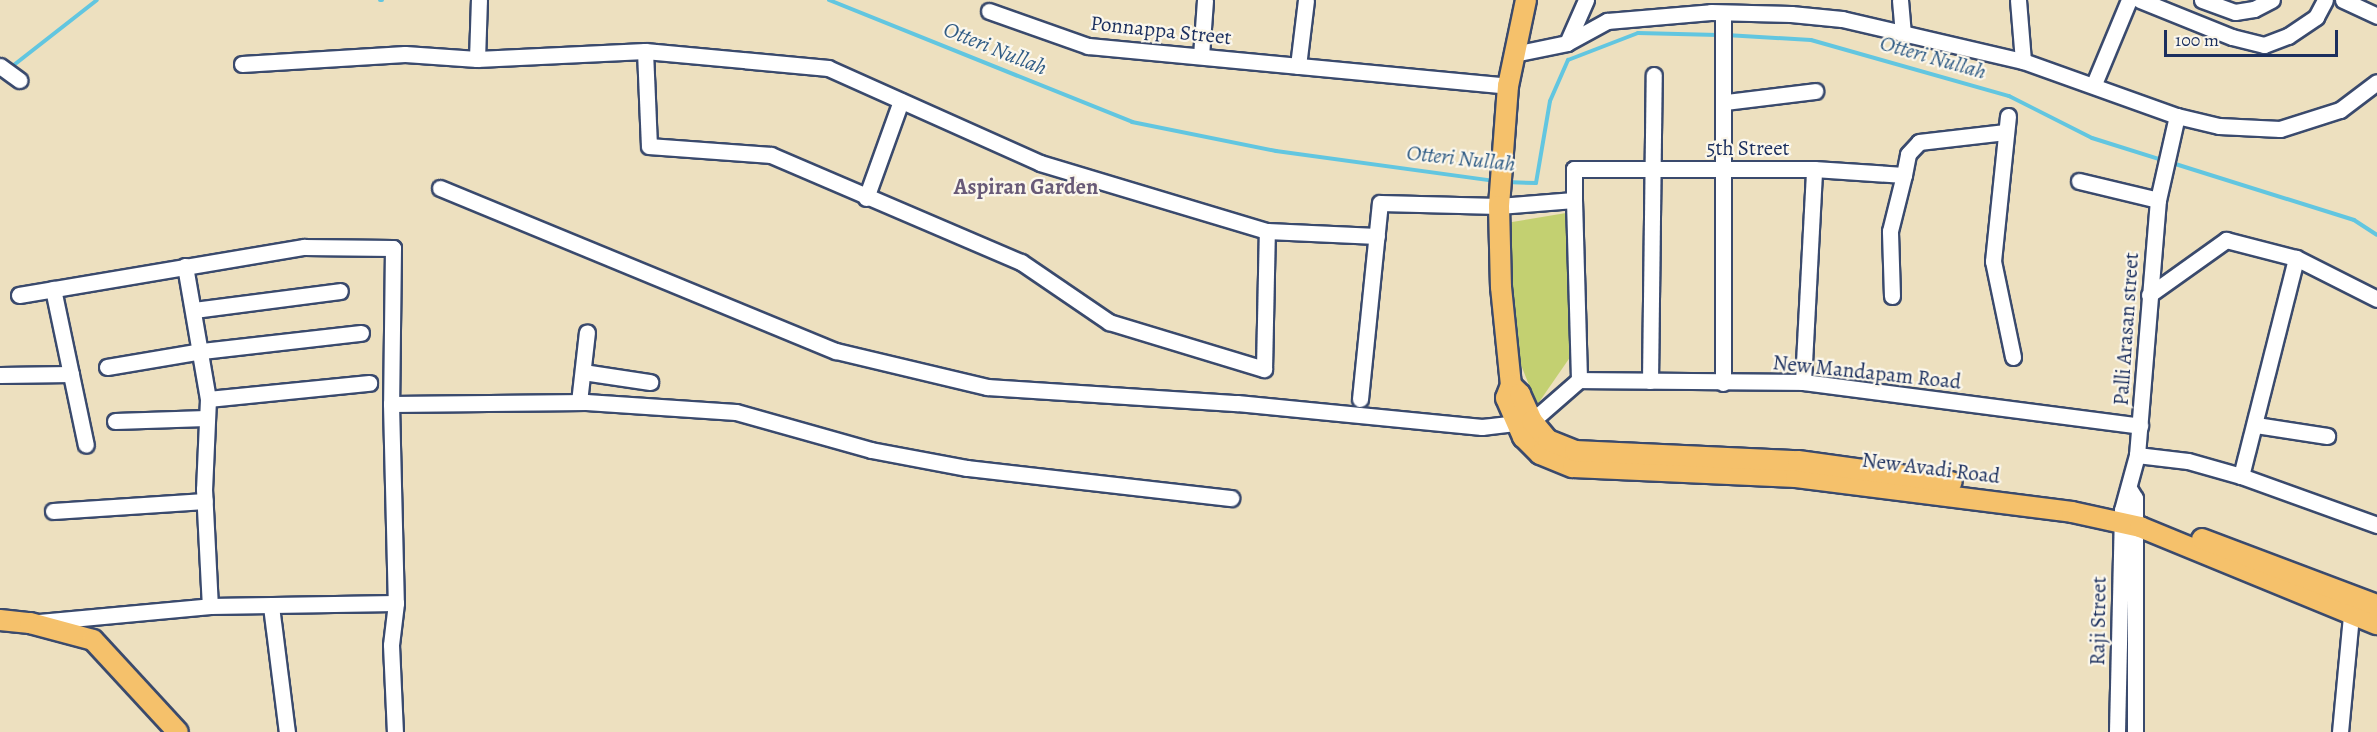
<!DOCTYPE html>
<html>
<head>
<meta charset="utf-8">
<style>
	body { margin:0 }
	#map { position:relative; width:2377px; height:732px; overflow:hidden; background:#ede0bf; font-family:Alegreya,serif }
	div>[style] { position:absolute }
	.green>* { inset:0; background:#c3d071 }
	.stream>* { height:4px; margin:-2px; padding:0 2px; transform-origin:2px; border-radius:2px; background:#62c6e0 }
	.roads { filter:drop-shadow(2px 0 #3a4a6d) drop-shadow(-2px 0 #3a4a6d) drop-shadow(0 2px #3a4a6d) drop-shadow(0 -2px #3a4a6d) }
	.minor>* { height:15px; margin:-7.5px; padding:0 7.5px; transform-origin:7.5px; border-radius:7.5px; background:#fff }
	.major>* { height:20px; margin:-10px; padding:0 10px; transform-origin:10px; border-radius:10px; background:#f5c16b }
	span { translate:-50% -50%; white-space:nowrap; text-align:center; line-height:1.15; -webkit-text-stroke:4.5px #fbf7ec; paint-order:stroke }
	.street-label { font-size:21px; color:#1b2f5e }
	.water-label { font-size:22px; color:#305c85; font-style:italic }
	.neighbourhood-label { font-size:22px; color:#685a77; font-weight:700 }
	.scale { position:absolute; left:2164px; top:30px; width:174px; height:27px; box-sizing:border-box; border:3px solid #1b2f5e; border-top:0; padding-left:8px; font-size:18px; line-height:21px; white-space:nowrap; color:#1b2f5e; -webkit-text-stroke:4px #fbf7ec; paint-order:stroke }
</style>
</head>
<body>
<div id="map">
	<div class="green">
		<div style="clip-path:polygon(1566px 213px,1573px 353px,1537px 405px,1517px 355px,1506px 223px)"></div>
	</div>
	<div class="stream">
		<div style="left:380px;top:0;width:2px"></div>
		<div style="left:829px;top:0;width:327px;rotate:21.9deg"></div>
		<div style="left:1132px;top:122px;width:147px;rotate:11.4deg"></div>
		<div style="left:1276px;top:151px;width:222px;rotate:7.8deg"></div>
		<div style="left:1726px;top:35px;width:85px;rotate:3.4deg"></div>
		<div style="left:1811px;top:40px;width:206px;rotate:15.8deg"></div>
		<div style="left:2009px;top:96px;width:93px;rotate:26.8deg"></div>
		<div style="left:2092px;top:138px;width:73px;rotate:17.4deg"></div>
		<div style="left:10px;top:68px;width:110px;rotate:-38deg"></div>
		<div style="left:2169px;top:162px;width:194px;rotate:17.4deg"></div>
		<div style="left:2354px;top:220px;width:27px;rotate:33deg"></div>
		<div style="left:1506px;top:182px;width:30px;rotate:2deg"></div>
		<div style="left:1536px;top:183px;width:83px;rotate:-80.3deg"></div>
		<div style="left:1550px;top:101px;width:45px;rotate:-66.3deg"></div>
		<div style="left:1568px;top:60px;width:75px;rotate:-21.1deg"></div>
		<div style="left:1638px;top:33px;width:80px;rotate:1.4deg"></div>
	</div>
	<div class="roads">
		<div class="minor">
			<div style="left:1900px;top:0;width:33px;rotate:85deg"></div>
			<div style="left:2018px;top:0;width:61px;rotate:85.3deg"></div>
			<div style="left:2140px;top:0;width:99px;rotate:21.9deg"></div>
			<div style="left:2232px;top:37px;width:33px;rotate:14deg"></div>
			<div style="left:2264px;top:45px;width:26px;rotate:-21deg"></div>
			<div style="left:2288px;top:36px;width:34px;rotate:-34deg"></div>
			<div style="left:2316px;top:17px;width:19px;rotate:-62deg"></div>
			<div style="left:2202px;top:0;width:35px;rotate:20deg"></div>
			<div style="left:2235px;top:12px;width:19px;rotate:-9deg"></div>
			<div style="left:2254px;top:9px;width:20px;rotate:-27deg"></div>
			<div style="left:2343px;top:0;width:38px;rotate:25deg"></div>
			<div style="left:989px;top:11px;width:105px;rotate:19.5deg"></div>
			<div style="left:1088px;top:46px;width:422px;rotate:5.4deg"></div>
			<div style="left:1567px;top:43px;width:47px;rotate:-66.2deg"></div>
			<div style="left:645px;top:51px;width:95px;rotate:87.6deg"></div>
			<div style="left:649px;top:146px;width:122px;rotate:4.2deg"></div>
			<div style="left:771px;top:155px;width:272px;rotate:23.2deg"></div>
			<div style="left:1021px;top:262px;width:107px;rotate:34.3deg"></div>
			<div style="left:1109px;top:322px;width:162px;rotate:16.9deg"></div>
			<div style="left:1264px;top:369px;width:138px;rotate:-88.8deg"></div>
			<div style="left:1514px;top:54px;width:54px;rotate:-11.7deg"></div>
			<div style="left:1567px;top:43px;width:46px;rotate:-28.8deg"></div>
			<div style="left:1607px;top:21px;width:104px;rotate:-4.9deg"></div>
			<div style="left:1711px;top:12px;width:80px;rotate:1.4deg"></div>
			<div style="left:1791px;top:14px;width:51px;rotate:5.6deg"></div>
			<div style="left:1842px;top:19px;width:186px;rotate:13.1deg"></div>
			<div style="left:2023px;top:61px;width:164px;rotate:19.7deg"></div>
			<div style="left:2177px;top:116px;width:43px;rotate:13.4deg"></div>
			<div style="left:2219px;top:126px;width:61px;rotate:2.8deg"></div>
			<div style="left:2280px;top:129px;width:63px;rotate:-17.6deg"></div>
			<div style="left:2340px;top:110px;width:46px;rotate:-37.1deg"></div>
			<div style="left:1201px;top:56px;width:56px;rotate:-85.9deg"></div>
			<div style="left:477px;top:59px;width:59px;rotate:-88.1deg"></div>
			<div style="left:242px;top:64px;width:163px;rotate:-3.5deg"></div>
			<div style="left:405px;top:54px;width:72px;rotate:4deg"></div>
			<div style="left:477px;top:59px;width:168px;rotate:-2.7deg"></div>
			<div style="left:645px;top:51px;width:184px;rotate:5.3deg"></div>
			<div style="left:828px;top:68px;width:232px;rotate:24.1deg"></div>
			<div style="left:1040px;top:163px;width:237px;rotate:16.7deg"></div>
			<div style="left:1267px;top:231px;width:110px;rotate:2.6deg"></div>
			<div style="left:0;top:66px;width:24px;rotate:36deg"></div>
			<div style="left:1298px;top:66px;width:66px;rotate:-83.1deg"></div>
			<div style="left:2094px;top:84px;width:91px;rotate:-67.4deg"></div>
			<div style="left:1726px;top:102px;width:90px;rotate:-7deg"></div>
			<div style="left:2008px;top:116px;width:146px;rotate:95.9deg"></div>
			<div style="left:1993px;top:261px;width:98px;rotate:78.2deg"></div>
			<div style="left:2079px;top:181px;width:81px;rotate:13.5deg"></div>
			<div style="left:440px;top:188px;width:428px;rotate:22.4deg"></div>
			<div style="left:836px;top:351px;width:155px;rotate:13.4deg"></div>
			<div style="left:987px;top:387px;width:251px;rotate:3.7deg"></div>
			<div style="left:1237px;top:403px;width:246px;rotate:5.6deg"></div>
			<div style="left:1482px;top:427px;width:50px;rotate:-6.8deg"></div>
			<div style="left:1532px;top:421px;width:62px;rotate:-41.1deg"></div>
			<div style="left:1579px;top:380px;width:224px;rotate:0.5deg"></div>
			<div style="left:1803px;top:382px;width:340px;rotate:7.4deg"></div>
			<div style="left:866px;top:198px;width:103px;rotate:-70.2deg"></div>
			<div style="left:1574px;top:200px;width:180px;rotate:88.4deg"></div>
			<div style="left:185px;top:266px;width:135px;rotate:80.2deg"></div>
			<div style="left:208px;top:399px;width:90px;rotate:92.5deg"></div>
			<div style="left:204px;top:489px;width:117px;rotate:87.1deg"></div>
			<div style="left:53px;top:289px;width:159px;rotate:78.1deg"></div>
			<div style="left:19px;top:295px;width:289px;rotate:-9.6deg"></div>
			<div style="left:304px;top:247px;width:89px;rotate:0.6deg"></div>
			<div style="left:393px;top:248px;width:156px;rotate:90.7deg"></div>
			<div style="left:391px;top:404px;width:199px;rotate:88.6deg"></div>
			<div style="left:396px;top:603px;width:42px;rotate:96.8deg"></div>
			<div style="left:391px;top:645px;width:87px;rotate:87.4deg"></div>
			<div style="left:2149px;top:295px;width:95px;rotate:-35.5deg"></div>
			<div style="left:2226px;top:240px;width:72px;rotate:14.4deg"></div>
			<div style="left:2296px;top:258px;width:91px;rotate:26.8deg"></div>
			<div style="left:1892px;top:296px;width:65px;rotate:-91.8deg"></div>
			<div style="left:1890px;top:231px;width:58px;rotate:-76deg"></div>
			<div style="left:194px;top:310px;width:147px;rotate:-7.4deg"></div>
			<div style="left:107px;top:367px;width:96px;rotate:-9.6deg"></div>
			<div style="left:202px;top:351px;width:160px;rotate:-6.5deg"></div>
			<div style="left:583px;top:372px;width:68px;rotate:8.5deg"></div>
			<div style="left:0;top:375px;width:71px;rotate:-0.8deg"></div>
			<div style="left:1650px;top:381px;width:306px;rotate:-89.3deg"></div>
			<div style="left:1803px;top:382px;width:213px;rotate:-87deg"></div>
			<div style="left:1723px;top:383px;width:370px;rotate:-90deg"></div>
			<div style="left:208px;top:399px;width:162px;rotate:-5.7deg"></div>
			<div style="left:1360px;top:399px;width:197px;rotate:-84.2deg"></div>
			<div style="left:1380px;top:203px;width:119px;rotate:1.4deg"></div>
			<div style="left:1499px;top:206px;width:75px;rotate:-4.6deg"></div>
			<div style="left:1574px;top:200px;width:31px;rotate:-90deg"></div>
			<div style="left:1574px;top:169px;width:240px"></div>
			<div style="left:1814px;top:169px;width:90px;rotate:3.8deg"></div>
			<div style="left:1904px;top:175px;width:21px;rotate:-79deg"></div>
			<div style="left:1908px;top:154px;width:16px;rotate:-47deg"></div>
			<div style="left:1919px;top:142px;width:87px;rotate:-6.6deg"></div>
			<div style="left:579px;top:402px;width:70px;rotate:-83.5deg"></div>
			<div style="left:391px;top:404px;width:195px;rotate:-0.6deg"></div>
			<div style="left:586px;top:402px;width:150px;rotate:3.8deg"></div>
			<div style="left:736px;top:412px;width:140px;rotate:15.7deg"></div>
			<div style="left:871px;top:450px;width:98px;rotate:10.6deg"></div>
			<div style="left:967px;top:468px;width:266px;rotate:6.5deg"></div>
			<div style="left:115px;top:421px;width:91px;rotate:-1.9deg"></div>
			<div style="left:2256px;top:425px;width:72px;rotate:8.8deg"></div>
			<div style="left:2137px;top:455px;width:51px;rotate:6.7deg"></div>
			<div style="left:2188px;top:461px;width:55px;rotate:15.8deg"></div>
			<div style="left:2241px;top:476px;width:145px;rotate:19.8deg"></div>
			<div style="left:2241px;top:476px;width:225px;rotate:-75.8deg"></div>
			<div style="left:2130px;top:490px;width:9px;rotate:58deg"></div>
			<div style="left:2135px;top:498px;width:234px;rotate:90deg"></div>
			<div style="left:53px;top:511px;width:152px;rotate:-3.8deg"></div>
			<div style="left:271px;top:606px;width:127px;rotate:82.8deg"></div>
			<div style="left:39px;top:622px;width:172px;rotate:-5.3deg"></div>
			<div style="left:210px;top:606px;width:186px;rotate:-0.9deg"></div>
			<div style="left:2117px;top:732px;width:222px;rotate:-88.7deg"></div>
			<div style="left:2122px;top:510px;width:57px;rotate:-74.7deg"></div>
			<div style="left:2137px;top:455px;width:256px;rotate:-85.3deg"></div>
			<div style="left:2158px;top:200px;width:86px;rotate:-77.3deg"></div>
			<div style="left:2340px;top:732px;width:129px;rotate:-84.6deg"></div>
		</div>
		<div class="major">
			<div style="left:1526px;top:0;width:88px;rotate:101.8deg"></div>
			<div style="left:1508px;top:86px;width:120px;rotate:94.3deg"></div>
			<div style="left:1499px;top:206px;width:81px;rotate:88.6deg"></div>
			<div style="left:1501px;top:287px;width:99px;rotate:84.2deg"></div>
			<div style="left:1511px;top:385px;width:14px;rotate:111deg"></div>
			<div style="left:1506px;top:398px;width:43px;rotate:66.4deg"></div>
			<div style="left:1523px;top:437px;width:24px;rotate:45deg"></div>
			<div style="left:1540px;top:454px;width:35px;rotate:22deg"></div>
			<div style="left:1573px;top:467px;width:223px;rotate:2.6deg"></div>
			<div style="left:1796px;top:477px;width:278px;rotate:7.2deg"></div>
			<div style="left:2072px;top:512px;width:70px;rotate:12.4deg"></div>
			<div style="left:2140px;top:527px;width:256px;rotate:22.3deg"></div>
			<div style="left:1511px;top:385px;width:13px;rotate:45deg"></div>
			<div style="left:1520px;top:394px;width:30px;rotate:66deg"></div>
			<div style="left:1532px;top:421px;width:25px;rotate:50deg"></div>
			<div style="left:1548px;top:440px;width:29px;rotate:22deg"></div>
			<div style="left:1575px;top:451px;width:223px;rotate:2.6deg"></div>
			<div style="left:1798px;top:461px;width:155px;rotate:7.8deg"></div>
			<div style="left:2202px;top:539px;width:187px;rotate:20.7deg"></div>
			<div style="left:0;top:620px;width:30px;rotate:6deg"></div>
			<div style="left:30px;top:623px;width:65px;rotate:15.1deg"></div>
			<div style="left:93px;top:640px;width:125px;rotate:47.3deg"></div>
		</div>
	</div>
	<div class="street-label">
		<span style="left:1161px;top:30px;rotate:6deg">Ponnappa Street</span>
		<span style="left:1748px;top:148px">5th Street</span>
		<span style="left:2126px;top:329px;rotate:-86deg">Palli Arasan street</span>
		<span style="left:1867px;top:372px;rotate:6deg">New Mandapam Road</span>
		<span style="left:1931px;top:468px;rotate:7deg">New Avadi Road</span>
		<span style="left:2098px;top:621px;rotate:-89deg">Raji Street</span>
	</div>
	<div class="water-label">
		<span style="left:995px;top:49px;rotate:22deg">Otteri Nullah</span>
		<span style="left:1933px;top:58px;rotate:16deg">Otteri Nullah</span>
		<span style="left:1461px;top:159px;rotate:6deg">Otteri Nullah</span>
	</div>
	<div class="neighbourhood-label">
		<span style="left:1026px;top:188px">Aspiran Garden</span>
	</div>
	<div class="scale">100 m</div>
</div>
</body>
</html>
